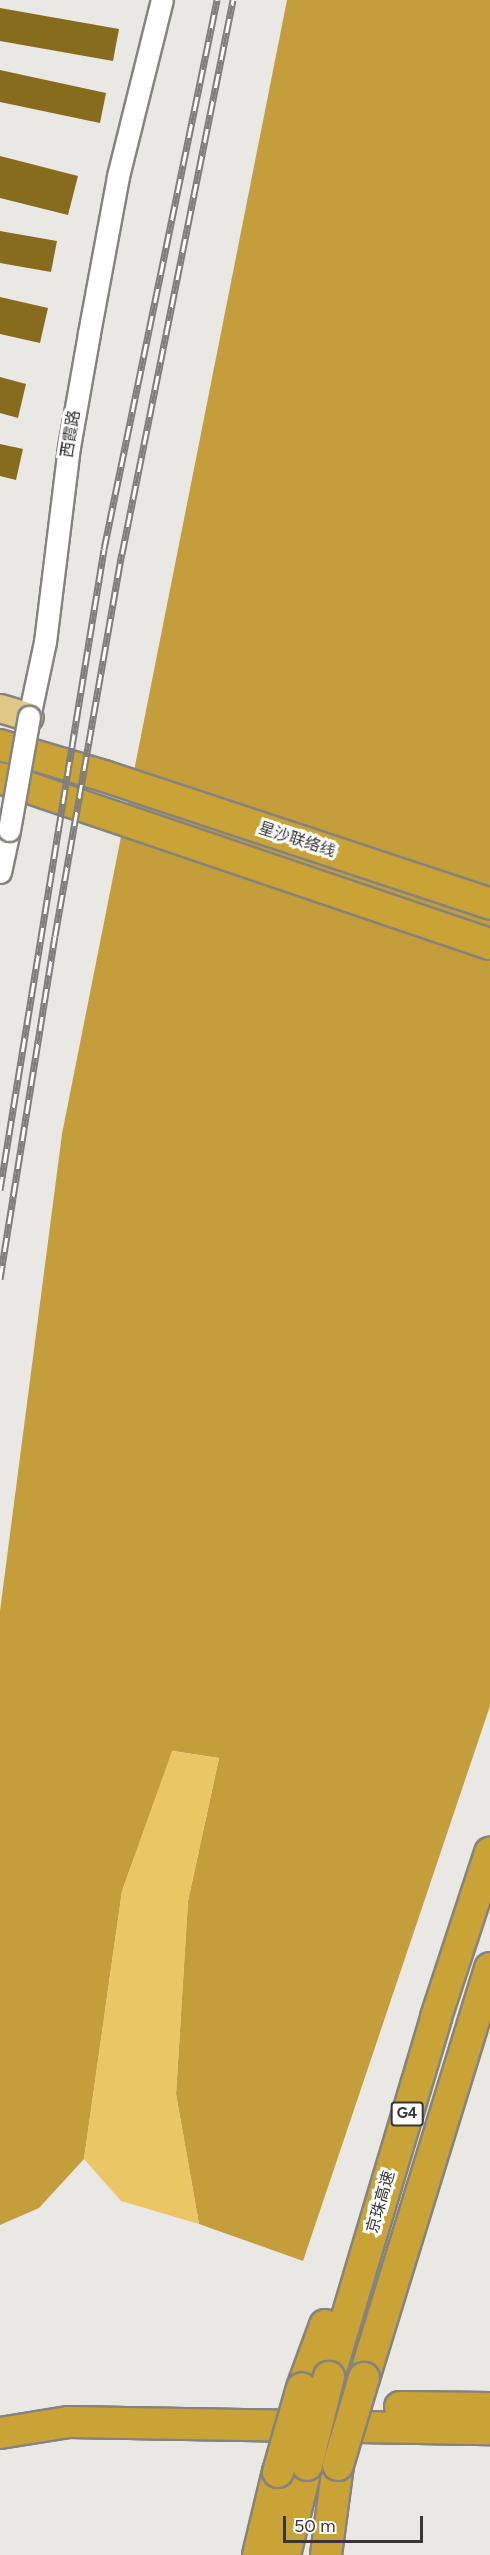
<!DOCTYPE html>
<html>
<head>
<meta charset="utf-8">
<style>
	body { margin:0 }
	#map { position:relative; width:490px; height:2555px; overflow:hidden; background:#eae8e5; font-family:Figtree,"Noto Sans SC",sans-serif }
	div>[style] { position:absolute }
	.forest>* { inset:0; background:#c39e3a }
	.water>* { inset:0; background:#ebc665 }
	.building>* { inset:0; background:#876c1e }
	.roads { filter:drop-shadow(2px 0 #84837f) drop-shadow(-2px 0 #84837f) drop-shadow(0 2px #84837f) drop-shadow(0 -2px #84837f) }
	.minor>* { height:21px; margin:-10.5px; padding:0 10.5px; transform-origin:10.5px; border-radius:10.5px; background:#fff }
	.major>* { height:27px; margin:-13.5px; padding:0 13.5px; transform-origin:13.5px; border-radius:13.5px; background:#dfc886 }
	.highway>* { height:30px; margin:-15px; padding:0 15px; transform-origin:15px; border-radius:15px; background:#caa336 }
	.rail>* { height:7px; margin-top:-3.5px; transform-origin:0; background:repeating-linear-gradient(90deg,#fff 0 14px,#807e7d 0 28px); box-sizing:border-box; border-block:2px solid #807e7d }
	.bridges { filter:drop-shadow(2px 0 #84837f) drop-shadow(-2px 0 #84837f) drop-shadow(0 2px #84837f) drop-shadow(0 -2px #84837f) }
	.minor-bridge>* { height:21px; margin:-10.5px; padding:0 10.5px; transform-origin:10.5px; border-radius:10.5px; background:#fff }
	.highway-bridge>* { height:30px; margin:-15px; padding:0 15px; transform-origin:15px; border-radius:15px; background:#caa336 }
	span { translate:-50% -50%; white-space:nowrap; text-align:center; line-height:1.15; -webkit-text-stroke:6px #fff; paint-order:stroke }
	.shield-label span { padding:2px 4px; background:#fff; border:2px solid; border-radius:4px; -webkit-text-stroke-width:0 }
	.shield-label { font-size:15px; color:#373635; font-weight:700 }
	.street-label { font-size:16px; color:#373635 }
	.scale { position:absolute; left:283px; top:2516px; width:140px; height:27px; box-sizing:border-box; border:3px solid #373635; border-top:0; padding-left:8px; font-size:18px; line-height:21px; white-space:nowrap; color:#373635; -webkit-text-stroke:4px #fff; paint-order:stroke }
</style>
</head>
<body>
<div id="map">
	<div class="forest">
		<div style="clip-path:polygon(287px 0,490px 0,490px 1706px,303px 2261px,199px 2224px,176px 2094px,188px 1901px,219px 1758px,173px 1751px,122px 1891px,84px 2159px,39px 2208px,0 2225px,0 1611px,62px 1134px)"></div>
	</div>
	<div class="water">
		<div style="clip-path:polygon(172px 1751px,219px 1758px,188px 1901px,176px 2094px,199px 2224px,121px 2201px,84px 2159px,122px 1891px)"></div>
	</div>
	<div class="building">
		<div style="clip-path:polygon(0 8px,119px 29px,113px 61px,0 41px)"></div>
		<div style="clip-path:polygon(0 70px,106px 93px,100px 123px,0 102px)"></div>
		<div style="clip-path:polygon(0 156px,78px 176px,68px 215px,0 198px)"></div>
		<div style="clip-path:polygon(0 231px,57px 241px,51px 272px,0 263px)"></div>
		<div style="clip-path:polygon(0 297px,48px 308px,40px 343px,0 334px)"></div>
		<div style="clip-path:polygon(0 377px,26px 384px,18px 418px,0 413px)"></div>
		<div style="clip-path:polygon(0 444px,23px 449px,16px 480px,0 476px)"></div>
	</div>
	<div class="roads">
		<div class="minor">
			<div style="left:29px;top:717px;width:77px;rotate:-78deg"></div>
			<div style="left:45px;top:642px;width:196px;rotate:-83deg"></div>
			<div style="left:69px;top:447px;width:116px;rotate:-80deg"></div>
			<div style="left:89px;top:333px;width:160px;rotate:-79.5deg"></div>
			<div style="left:118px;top:176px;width:181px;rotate:-76deg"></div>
			<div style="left:0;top:872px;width:43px;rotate:-77.9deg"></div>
		</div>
		<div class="major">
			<div style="left:0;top:708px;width:30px;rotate:17deg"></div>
		</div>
		<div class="highway">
			<div style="left:0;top:745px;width:109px;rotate:16.6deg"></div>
			<div style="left:104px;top:776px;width:407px;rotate:18.3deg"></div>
			<div style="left:0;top:778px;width:517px;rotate:18.72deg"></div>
			<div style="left:329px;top:2377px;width:376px;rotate:-73.4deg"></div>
			<div style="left:436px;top:2017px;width:173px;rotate:-71.8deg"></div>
			<div style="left:364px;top:2378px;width:429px;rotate:-72.9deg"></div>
			<div style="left:302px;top:2388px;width:67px;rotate:-69.9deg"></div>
			<div style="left:400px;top:2407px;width:90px;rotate:0.6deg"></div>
			<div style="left:0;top:2433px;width:70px;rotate:-9.1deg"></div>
			<div style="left:69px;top:2422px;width:421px;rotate:1deg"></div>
			<div style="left:258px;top:2555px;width:85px;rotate:-76.5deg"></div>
			<div style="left:285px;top:2555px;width:93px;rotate:-76.3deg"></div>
			<div style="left:326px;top:2555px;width:91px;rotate:-82.4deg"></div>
		</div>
	</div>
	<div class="rail">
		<div style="left:0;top:1190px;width:649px;rotate:-80.78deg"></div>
		<div style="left:104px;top:549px;width:561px;rotate:-78.37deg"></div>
		<div style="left:0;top:1279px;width:347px;rotate:-80.9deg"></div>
		<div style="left:55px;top:936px;width:388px;rotate:-80.1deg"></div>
		<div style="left:122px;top:554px;width:565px;rotate:-78.67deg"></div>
	</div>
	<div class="bridges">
		<div class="minor-bridge">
			<div style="left:9px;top:830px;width:115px;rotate:-80deg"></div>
		</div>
		<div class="highway-bridge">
			<div style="left:307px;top:2465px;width:91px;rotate:-76deg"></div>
			<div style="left:338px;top:2465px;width:91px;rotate:-73.4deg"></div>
			<div style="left:278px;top:2472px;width:87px;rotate:-74.1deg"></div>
		</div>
	</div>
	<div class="shield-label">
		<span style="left:407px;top:2114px">G4</span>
	</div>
	<div class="street-label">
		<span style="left:71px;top:434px;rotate:-81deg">西霞路</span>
		<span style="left:297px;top:840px;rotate:18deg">星沙联络线</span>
		<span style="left:381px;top:2202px;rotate:-74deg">京珠高速</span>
	</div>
	<div class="scale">50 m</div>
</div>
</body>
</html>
